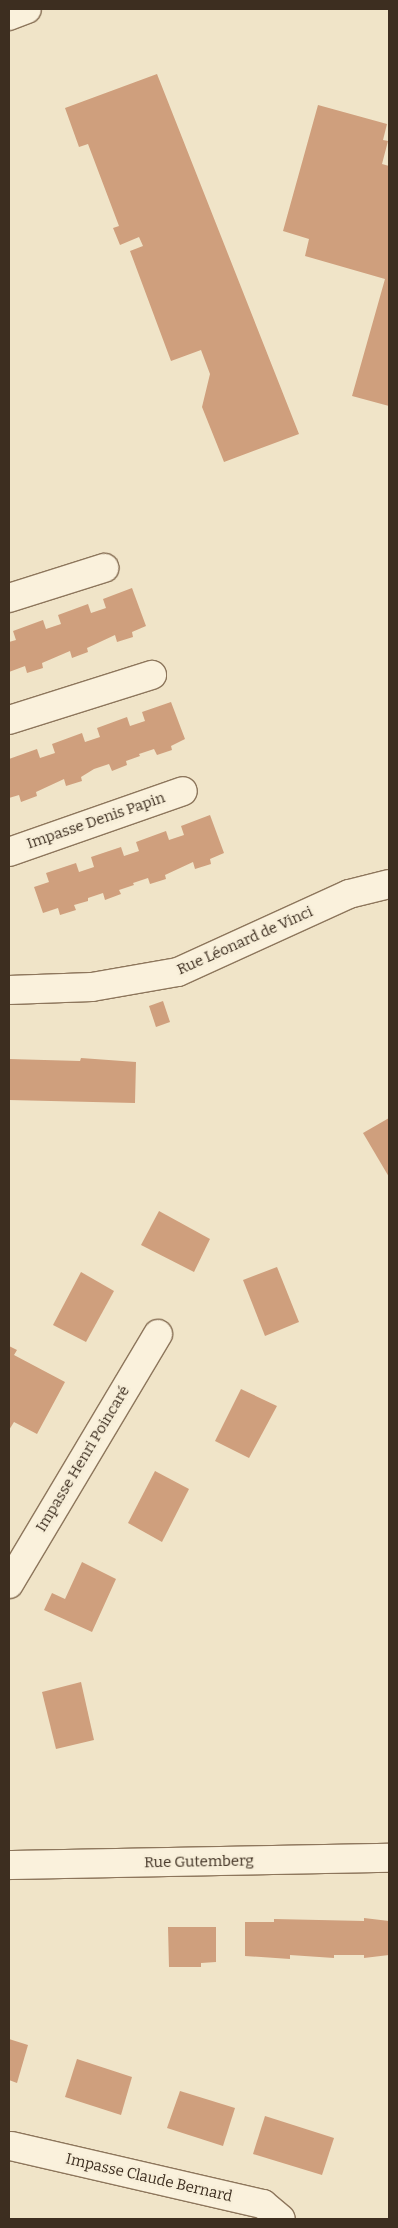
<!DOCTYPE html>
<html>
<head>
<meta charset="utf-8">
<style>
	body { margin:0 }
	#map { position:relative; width:398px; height:2228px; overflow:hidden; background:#f0e4c8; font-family:Bitter,serif }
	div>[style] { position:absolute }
	.building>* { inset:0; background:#cf9f7d }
	.roads { filter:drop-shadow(1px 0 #8d765c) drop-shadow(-1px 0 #8d765c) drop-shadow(0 1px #8d765c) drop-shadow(0 -1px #8d765c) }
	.street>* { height:28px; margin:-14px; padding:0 14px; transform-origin:14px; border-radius:14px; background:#faf1dc }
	span { translate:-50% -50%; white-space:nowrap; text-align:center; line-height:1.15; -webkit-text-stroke:4px #f7eed8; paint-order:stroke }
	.street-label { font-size:15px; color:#3d2e20 }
	.frame { position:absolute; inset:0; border:10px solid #3d2e20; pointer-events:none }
</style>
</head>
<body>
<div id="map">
	<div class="building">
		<div style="clip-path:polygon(157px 74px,299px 434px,224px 462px,202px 407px,210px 374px,201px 350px,171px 361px,130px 251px,143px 246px,139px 237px,120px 245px,113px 228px,119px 226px,88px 144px,79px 147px,65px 108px)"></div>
		<div style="clip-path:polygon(318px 105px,387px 124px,383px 140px,388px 141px,382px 164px,389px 166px,389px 406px,352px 396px,385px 279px,305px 256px,309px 239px,283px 231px)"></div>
		<div style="clip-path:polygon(132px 588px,146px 626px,132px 632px,133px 637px,117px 642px,115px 635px,87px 648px,88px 652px,72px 658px,70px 651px,42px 663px,43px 668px,27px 673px,25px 666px,9px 672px,9px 642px,16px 640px,13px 631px,43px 620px,46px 629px,61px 624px,58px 615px,88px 604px,91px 613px,106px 608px,103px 599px)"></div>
		<div style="clip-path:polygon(171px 702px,185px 739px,171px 746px,172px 750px,157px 755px,154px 749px,139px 754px,140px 756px,126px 761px,127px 765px,112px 771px,109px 764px,94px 769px,81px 777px,82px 781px,66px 786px,64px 779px,36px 792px,37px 796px,21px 802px,19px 795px,9px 798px,9px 759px,37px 749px,40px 758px,55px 753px,52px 744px,82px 733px,85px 742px,100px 737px,97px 728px,127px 717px,130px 726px,145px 721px,142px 712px)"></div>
		<div style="clip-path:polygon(210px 815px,224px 853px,210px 859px,211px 864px,195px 869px,193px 862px,165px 875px,166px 879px,150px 884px,148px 878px,133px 883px,134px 885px,119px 890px,121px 894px,105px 900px,103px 893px,88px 898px,88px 901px,74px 905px,76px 910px,60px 915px,58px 908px,43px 913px,34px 887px,49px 882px,46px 873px,76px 863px,79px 872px,94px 867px,91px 857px,121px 847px,124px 856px,139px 851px,136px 842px,166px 831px,169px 840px,184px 835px,181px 826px)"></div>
		<div style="clip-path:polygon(163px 1001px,170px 1022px,156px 1027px,149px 1006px)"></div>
		<div style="clip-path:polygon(81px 1058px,136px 1062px,135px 1103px,9px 1100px,9px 1059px,80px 1061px)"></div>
		<div style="clip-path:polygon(389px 1118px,389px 1177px,363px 1133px)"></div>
		<div style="clip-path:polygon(159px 1211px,210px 1239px,194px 1272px,141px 1245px)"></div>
		<div style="clip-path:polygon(277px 1267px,299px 1322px,265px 1336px,243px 1280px)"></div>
		<div style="clip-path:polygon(81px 1272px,114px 1291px,86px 1342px,53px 1325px)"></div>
		<div style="clip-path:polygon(9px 1346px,17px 1350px,14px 1355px,65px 1382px,37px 1434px,14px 1422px,9px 1430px)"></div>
		<div style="clip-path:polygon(241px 1389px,277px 1406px,249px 1458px,215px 1441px)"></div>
		<div style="clip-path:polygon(155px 1471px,189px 1489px,162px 1542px,128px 1523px)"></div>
		<div style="clip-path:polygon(82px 1562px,116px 1579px,92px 1632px,44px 1610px,52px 1593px,65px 1599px)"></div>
		<div style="clip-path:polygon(81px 1682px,94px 1740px,56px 1749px,42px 1692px)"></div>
		<div style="clip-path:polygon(364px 1918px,389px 1921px,389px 1955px,364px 1958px,364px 1955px,334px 1955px,334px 1958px,290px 1955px,290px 1959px,245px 1956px,245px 1922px,274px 1922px,274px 1919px,364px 1921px)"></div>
		<div style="clip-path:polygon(168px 1927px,216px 1927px,216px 1962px,201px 1963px,201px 1967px,169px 1967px)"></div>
		<div style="clip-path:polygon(9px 2039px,28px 2045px,17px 2083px,9px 2080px)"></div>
		<div style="clip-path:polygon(77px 2059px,132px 2077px,121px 2115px,65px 2097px)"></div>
		<div style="clip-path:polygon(180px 2091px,235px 2108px,223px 2146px,167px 2128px)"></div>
		<div style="clip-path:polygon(265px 2116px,334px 2138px,322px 2175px,253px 2154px)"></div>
	</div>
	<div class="roads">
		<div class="street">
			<div style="left:9px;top:16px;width:19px;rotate:-21deg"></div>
			<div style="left:9px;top:598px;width:100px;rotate:-17.5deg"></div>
			<div style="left:9px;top:720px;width:150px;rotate:-17.5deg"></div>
			<div style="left:9px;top:852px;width:184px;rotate:-19.3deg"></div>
			<div style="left:9px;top:990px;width:83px;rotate:-2.1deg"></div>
			<div style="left:92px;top:987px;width:87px;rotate:-9.9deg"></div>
			<div style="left:178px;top:972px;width:188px;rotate:-24.5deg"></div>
			<div style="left:349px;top:894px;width:41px;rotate:-14deg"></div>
			<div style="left:9px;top:1584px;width:291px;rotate:-59.2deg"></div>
			<div style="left:9px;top:1865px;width:380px;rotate:-1.1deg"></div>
			<div style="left:11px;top:2146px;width:259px;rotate:13deg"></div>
			<div style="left:263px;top:2204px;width:23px;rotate:40deg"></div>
		</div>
	</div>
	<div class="street-label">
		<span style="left:96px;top:821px;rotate:-19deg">Impasse Denis Papin</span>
		<span style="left:245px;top:941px;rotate:-24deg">Rue Léonard de Vinci</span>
		<span style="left:83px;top:1459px;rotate:-59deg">Impasse Henri Poincaré</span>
		<span style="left:199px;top:1862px;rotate:-1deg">Rue Gutemberg</span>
		<span style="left:149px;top:2178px;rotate:13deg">Impasse Claude Bernard</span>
	</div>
	<div class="frame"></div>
</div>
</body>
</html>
